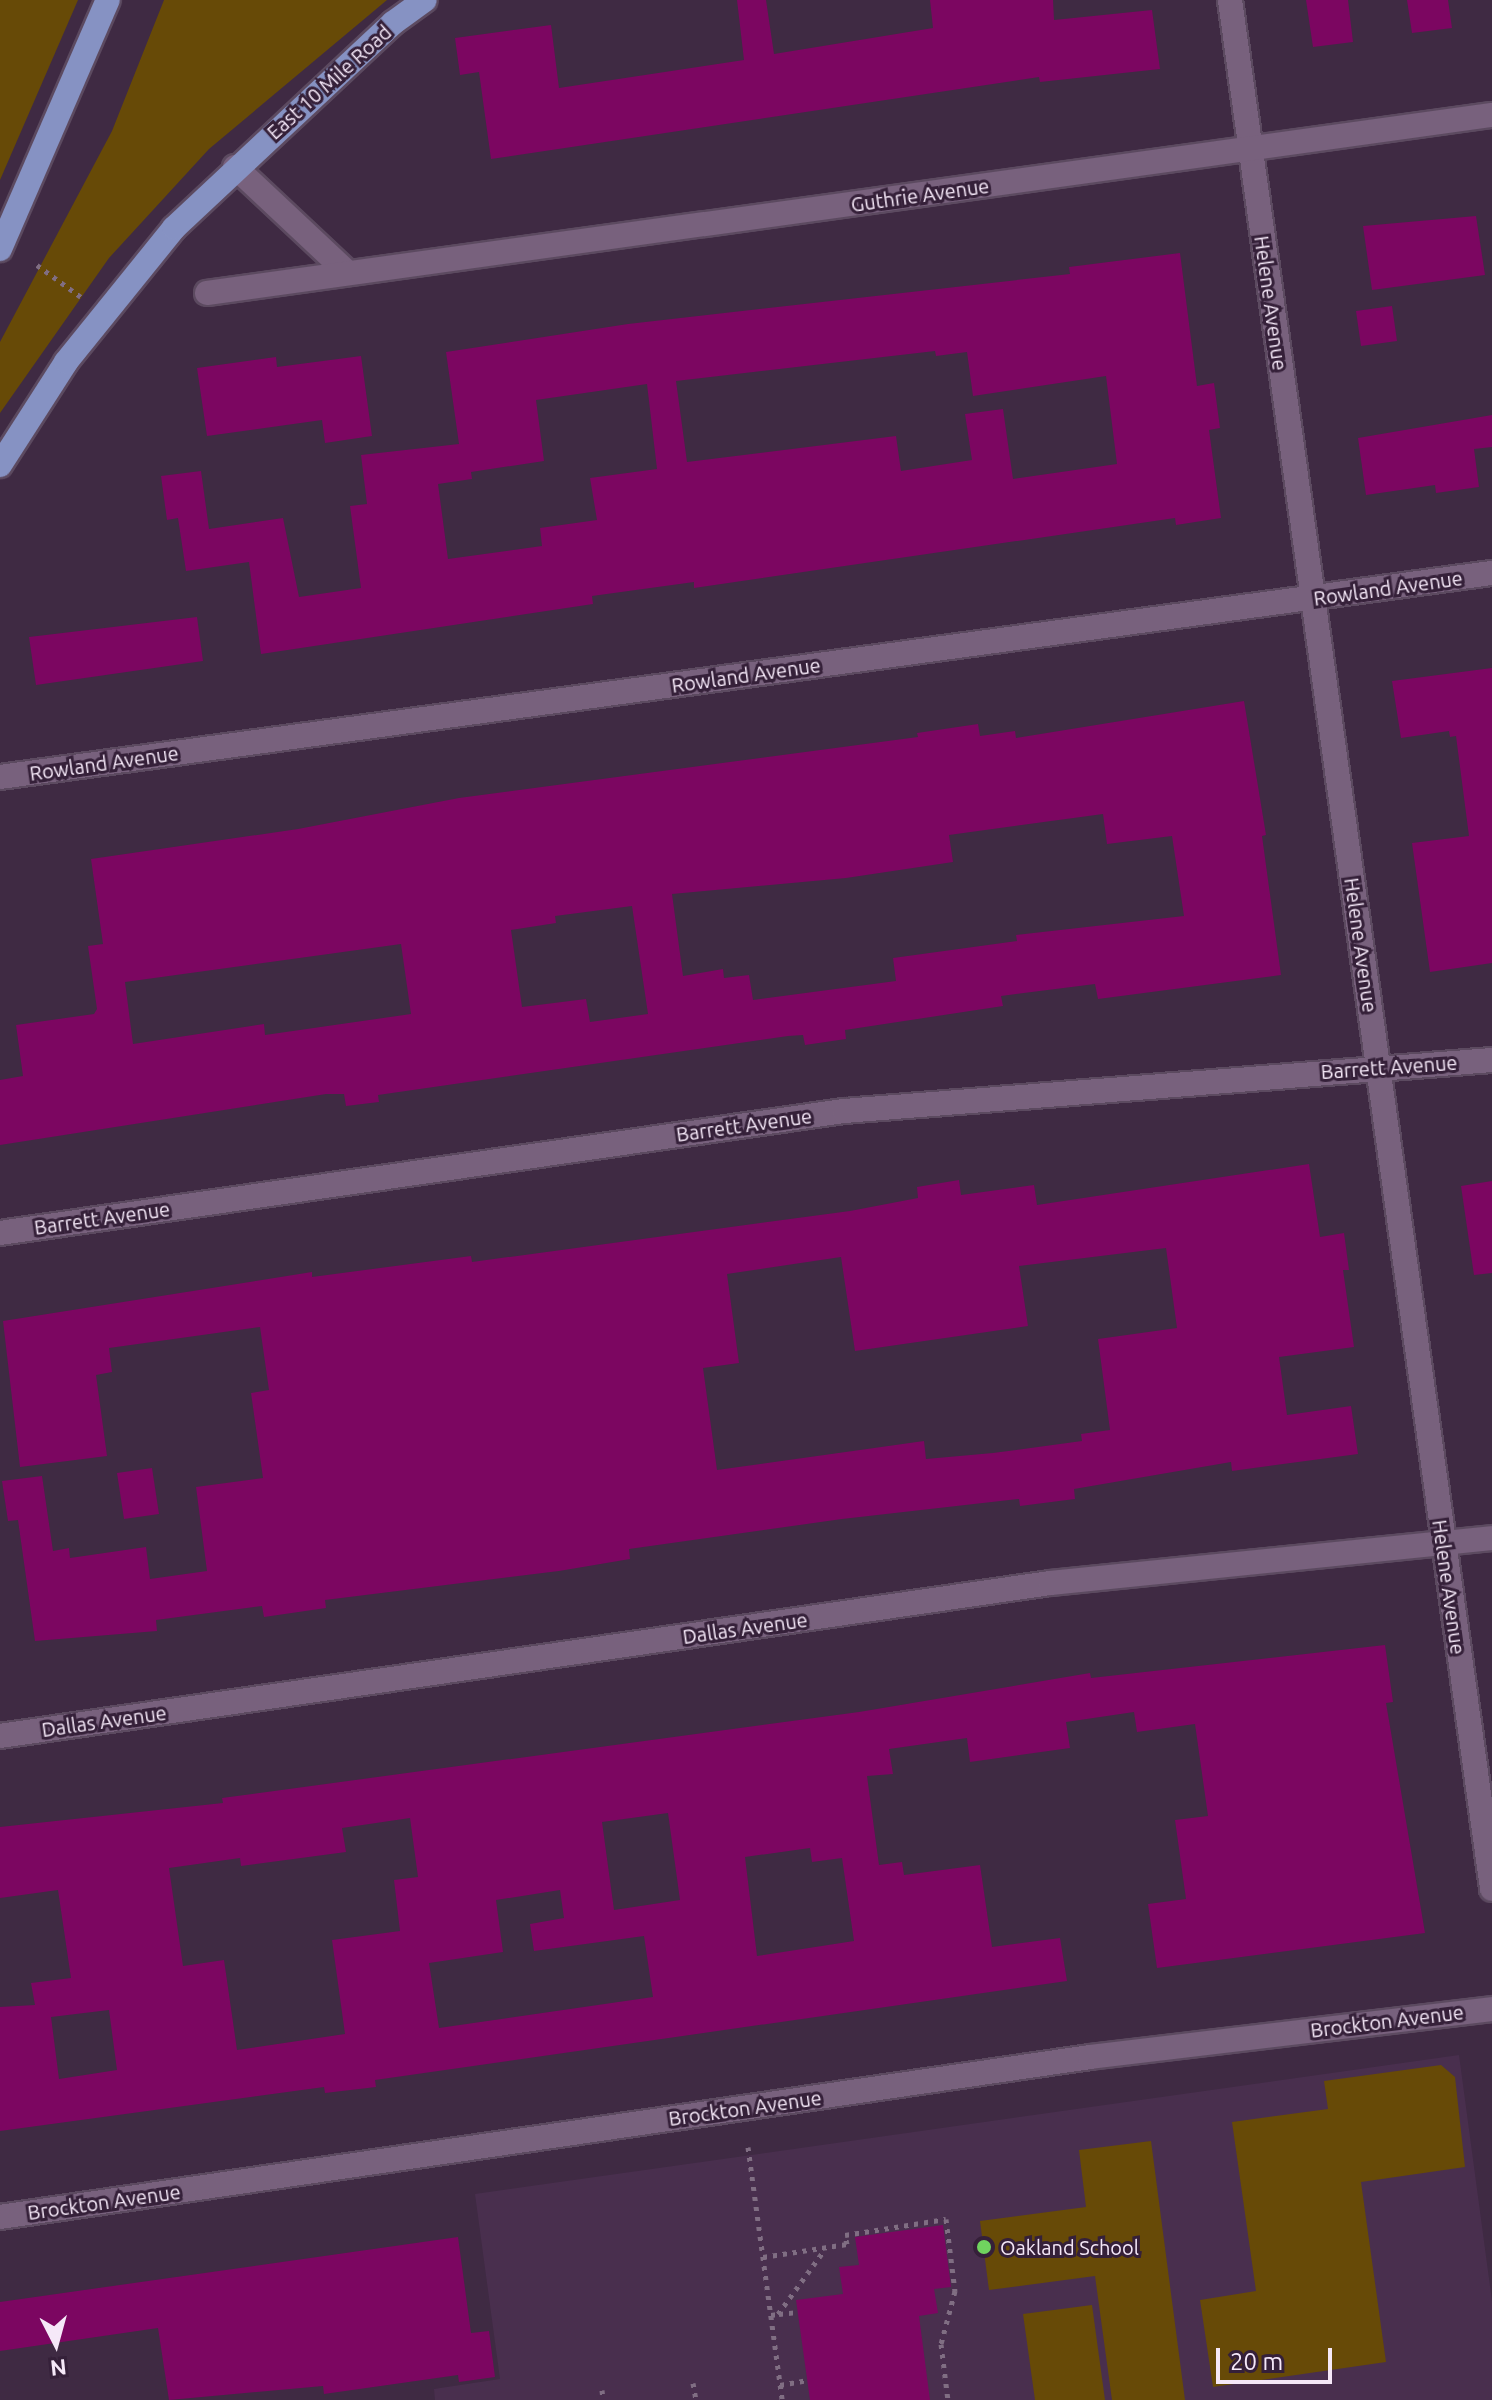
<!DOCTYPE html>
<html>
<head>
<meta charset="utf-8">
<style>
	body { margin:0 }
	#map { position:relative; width:1492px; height:2400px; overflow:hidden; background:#3f2a43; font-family:Ubuntu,sans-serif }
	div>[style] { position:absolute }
	.built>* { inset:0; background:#492f4e }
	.green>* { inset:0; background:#674a07 }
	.building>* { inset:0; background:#7c0661 }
	.path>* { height:5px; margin-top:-2.5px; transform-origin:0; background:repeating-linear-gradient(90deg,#806e83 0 4px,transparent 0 10px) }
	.roads { filter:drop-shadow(2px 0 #5c4a60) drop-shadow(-2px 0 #5c4a60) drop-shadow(0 2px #5c4a60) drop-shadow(0 -2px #5c4a60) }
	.minor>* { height:24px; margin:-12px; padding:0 12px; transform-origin:12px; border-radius:12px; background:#78617d }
	.major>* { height:24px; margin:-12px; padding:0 12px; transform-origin:12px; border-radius:12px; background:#8692c3 }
	.dots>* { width:22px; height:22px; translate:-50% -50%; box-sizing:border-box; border:4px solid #352039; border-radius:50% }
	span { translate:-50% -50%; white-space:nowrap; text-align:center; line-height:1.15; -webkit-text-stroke:6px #352039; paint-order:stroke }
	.street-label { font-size:20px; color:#f5e8f8 }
	.poi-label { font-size:20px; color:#f5e8f8 }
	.left { translate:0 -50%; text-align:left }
	.north { position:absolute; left:16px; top:2304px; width:80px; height:80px; -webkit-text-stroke:6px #352039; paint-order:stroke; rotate:174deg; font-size:22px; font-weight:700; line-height:32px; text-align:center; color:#f5e8f8 }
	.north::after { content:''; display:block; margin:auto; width:28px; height:36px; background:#f5e8f8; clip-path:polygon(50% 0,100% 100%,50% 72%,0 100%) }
	.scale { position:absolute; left:1216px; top:2348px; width:116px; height:36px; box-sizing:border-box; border:4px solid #f5e8f8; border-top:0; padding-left:10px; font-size:24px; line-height:28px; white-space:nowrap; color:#f5e8f8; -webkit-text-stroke:6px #352039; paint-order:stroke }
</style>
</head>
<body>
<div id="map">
	<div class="built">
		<div style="clip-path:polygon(1459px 2055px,1492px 2301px,1492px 2400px,435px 2400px,434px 2389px,500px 2379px,475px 2194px)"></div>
	</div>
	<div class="green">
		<div style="clip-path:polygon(0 0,78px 0,0 180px)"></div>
		<div style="clip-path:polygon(164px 0,387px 0,209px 149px,109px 258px,0 413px,0 342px,112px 131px)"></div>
		<div style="clip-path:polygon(1441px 2065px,1455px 2077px,1465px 2167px,1361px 2182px,1386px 2362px,1213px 2387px,1200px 2300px,1256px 2291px,1232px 2122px,1328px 2109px,1324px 2081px)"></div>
		<div style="clip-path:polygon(1151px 2141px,1185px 2400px,1112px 2400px,1095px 2276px,989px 2290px,980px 2221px,1086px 2207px,1079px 2150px)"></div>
		<div style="clip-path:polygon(1092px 2305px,1105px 2400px,1035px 2400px,1023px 2314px)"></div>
	</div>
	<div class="building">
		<div style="clip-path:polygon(737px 0,766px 0,774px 54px,933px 28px,930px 0,1053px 0,1054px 20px,1152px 10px,1160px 69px,1040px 82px,1039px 77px,491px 159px,479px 72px,460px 75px,455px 38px,551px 25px,559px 88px,744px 60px)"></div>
		<div style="clip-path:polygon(1306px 0,1348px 0,1353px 42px,1313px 47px)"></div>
		<div style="clip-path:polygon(1407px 0,1448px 0,1452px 28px,1412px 33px)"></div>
		<div style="clip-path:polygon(1476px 216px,1485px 275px,1372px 290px,1363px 226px)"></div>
		<div style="clip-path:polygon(evenodd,1180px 253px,1197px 386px,1214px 383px,1220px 428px,1209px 430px,1221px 518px,1176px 525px,1175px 518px,694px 588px,694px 582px,592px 596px,593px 604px,261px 654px,249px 562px,186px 571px,178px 518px,167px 520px,161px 476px,201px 471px,209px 529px,283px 518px,299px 597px,361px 588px,350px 506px,367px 504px,361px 455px,459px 444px,446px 352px,628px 324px,1070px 274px,1069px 267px,1180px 253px,935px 351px,936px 356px,967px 352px,973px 396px,1106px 376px,1117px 464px,1013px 479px,1003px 409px,965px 414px,972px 460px,901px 471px,896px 436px,687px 462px,676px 381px,935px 351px,1180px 253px,647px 384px,657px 469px,590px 478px,597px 520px,540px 528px,542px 546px,448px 559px,438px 484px,472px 479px,471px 472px,544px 461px,536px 400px,647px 384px)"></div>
		<div style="clip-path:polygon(1392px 306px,1397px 341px,1361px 346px,1356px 311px)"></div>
		<div style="clip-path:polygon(361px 356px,372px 436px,325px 443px,322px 420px,207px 436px,197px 368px,276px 357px,277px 367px)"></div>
		<div style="clip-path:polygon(1492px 415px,1492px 447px,1474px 449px,1479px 487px,1436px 493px,1435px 485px,1366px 495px,1358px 438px)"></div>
		<div style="clip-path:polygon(197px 617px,203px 661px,36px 685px,29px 637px)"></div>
		<div style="clip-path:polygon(1492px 668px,1492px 963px,1430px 972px,1412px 843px,1469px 836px,1456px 736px,1450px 737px,1449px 731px,1401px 738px,1392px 681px)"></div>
		<div style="clip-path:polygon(evenodd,1244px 701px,1266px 835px,1262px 836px,1281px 975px,1098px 999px,1095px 984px,1001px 996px,1003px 1006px,845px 1030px,846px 1039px,805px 1045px,803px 1035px,788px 1036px,378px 1095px,379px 1102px,346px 1106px,344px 1094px,326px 1094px,0 1145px,0 1080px,23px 1076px,16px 1025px,94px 1014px,97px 1009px,88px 946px,103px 944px,91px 859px,298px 829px,459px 798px,918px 737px,917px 733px,978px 724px,980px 736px,1015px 731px,1016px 738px,1244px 701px,1103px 814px,1107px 844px,1172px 836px,1184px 916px,1016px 935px,1017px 941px,893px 958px,896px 981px,753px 1000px,749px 975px,724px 978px,723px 969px,683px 976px,672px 894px,846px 878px,953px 862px,949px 835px,1103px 814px,1244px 701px,632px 906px,648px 1014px,590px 1022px,586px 999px,522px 1007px,511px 930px,556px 923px,555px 916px,632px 906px,1244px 701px,401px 944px,411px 1014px,265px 1035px,264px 1024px,133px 1044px,125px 982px,401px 944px)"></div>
		<div style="clip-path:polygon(evenodd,1309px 1164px,1320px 1237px,1344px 1233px,1349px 1270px,1343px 1270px,1354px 1347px,1279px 1357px,1287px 1415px,1351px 1406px,1358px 1454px,1232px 1471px,1231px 1462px,1074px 1489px,1075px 1499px,1020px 1506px,1019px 1499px,842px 1519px,629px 1549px,630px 1559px,559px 1571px,325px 1600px,326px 1608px,264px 1617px,262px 1606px,156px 1620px,157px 1631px,35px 1641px,18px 1520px,8px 1521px,2px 1481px,42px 1476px,53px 1551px,69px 1548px,70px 1558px,146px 1547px,150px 1579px,207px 1571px,196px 1487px,263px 1478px,251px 1393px,269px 1390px,260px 1327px,109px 1348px,112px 1372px,96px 1375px,107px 1456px,20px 1467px,3px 1321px,312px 1272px,312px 1277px,471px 1256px,472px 1262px,850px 1211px,918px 1198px,917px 1187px,959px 1180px,961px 1195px,1034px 1185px,1037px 1205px,1309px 1164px,1166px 1248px,1177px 1328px,1098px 1339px,1110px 1430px,1081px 1434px,1082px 1441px,993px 1453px,926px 1459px,924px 1441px,717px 1470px,703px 1368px,739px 1363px,727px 1274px,841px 1257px,855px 1351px,1028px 1326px,1019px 1266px,1166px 1248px)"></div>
		<div style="clip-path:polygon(1492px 1181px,1492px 1273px,1474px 1275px,1461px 1186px)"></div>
		<div style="clip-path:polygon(152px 1468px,159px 1514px,124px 1519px,117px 1473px)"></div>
		<div style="clip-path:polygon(evenodd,1385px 1645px,1393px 1702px,1386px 1703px,1425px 1933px,1157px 1968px,1148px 1904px,1186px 1899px,1175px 1820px,1208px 1816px,1195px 1724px,1137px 1732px,1134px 1712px,1066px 1722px,1070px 1748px,970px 1762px,967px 1738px,889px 1749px,893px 1774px,867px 1776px,879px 1865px,902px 1862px,904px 1875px,980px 1865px,992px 1947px,1060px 1938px,1067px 1981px,375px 2080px,376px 2087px,325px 2093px,324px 2087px,0 2131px,0 2007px,35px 2005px,31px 1983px,71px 1978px,58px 1890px,0 1898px,0 1827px,223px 1803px,222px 1798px,859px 1712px,1090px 1673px,1091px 1678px,1385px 1645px,668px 1813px,680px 1900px,614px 1910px,602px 1822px,668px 1813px,1385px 1645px,410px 1818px,418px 1877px,394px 1880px,400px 1931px,332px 1940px,345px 2034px,237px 2050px,224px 1960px,183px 1966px,169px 1868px,240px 1858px,241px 1866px,346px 1852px,342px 1828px,410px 1818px,1385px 1645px,810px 1848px,812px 1862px,842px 1858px,854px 1941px,757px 1956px,745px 1857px,810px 1848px,1385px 1645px,560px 1890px,564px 1918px,530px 1924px,534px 1951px,644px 1936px,653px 1997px,439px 2028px,429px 1963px,503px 1952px,496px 1900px,560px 1890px,1385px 1645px,109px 2010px,117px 2070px,59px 2079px,51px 2017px,109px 2010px)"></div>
		<div style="clip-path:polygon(943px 2225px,951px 2287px,934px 2289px,938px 2313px,919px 2316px,930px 2400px,810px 2400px,796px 2300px,843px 2294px,839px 2267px,859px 2265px,855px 2237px)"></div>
		<div style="clip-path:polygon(458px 2237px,471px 2333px,489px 2331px,495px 2377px,459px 2382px,458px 2375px,324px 2394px,323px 2386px,169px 2400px,158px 2328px,0 2351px,0 2302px)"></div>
	</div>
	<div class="path">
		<div style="left:37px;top:265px;width:54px;rotate:36deg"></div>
		<div style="left:748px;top:2147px;width:255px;rotate:82.3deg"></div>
		<div style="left:763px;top:2257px;width:85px;rotate:-8.8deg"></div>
		<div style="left:847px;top:2244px;width:9px;rotate:-103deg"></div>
		<div style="left:845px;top:2235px;width:102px;rotate:-9deg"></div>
		<div style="left:946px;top:2219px;width:73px;rotate:82.9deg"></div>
		<div style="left:955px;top:2291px;width:55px;rotate:104.8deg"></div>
		<div style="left:941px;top:2344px;width:56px;rotate:82.9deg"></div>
		<div style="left:779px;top:2314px;width:18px;rotate:-6deg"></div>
		<div style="left:771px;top:2315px;width:7px;rotate:-8deg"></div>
		<div style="left:778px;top:2314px;width:80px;rotate:-54.1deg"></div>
		<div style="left:693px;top:2383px;width:17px;rotate:80deg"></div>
		<div style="left:780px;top:2385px;width:27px;rotate:-10deg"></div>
		<div style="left:602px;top:2390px;width:10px;rotate:84deg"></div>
	</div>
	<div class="roads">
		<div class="minor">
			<div style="left:1230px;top:0;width:1907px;rotate:82.1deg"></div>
			<div style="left:235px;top:167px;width:155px;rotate:43.2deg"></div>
			<div style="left:207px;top:293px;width:1297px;rotate:-7.89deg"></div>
			<div style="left:0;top:777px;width:1506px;rotate:-7.79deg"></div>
			<div style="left:0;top:1233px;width:853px;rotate:-8.23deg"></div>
			<div style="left:844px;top:1111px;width:650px;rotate:-4.5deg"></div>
			<div style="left:0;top:1736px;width:1061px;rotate:-8.29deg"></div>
			<div style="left:1050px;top:1583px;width:444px;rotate:-5.8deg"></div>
			<div style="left:0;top:2217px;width:1102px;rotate:-8.35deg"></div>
			<div style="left:1090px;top:2057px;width:405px;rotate:-6.8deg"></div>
		</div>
		<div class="major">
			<div style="left:0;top:249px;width:271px;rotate:-66.6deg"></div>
			<div style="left:0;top:465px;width:122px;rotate:-57.3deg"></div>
			<div style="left:66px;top:362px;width:172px;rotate:-51.1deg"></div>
			<div style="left:174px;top:228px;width:300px;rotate:-43.1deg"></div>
			<div style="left:393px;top:23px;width:39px;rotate:-36deg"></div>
		</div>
	</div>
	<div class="dots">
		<div style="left:984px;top:2247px;background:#70d35f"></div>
	</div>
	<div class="street-label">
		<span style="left:329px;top:82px;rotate:-42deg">East 10 Mile Road</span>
		<span style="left:920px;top:195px;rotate:-8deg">Guthrie Avenue</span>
		<span style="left:1271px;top:303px;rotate:82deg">Helene Avenue</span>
		<span style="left:1388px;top:588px;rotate:-8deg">Rowland Avenue</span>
		<span style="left:746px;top:675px;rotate:-8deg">Rowland Avenue</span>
		<span style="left:104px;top:763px;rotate:-8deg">Rowland Avenue</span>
		<span style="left:1361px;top:945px;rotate:82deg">Helene Avenue</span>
		<span style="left:1389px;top:1067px;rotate:-4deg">Barrett Avenue</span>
		<span style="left:744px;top:1125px;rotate:-8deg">Barrett Avenue</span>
		<span style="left:102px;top:1218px;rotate:-8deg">Barrett Avenue</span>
		<span style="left:1449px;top:1587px;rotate:82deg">Helene Avenue</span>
		<span style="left:745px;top:1628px;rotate:-8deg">Dallas Avenue</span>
		<span style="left:104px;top:1721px;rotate:-8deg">Dallas Avenue</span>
		<span style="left:1387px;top:2021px;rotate:-7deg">Brockton Avenue</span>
		<span style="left:745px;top:2108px;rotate:-8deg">Brockton Avenue</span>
		<span style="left:104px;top:2202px;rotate:-8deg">Brockton Avenue</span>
	</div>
	<div class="poi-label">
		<span class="left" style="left:1000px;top:2247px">Oakland School</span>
	</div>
	<div class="north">N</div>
	<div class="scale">20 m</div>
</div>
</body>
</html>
